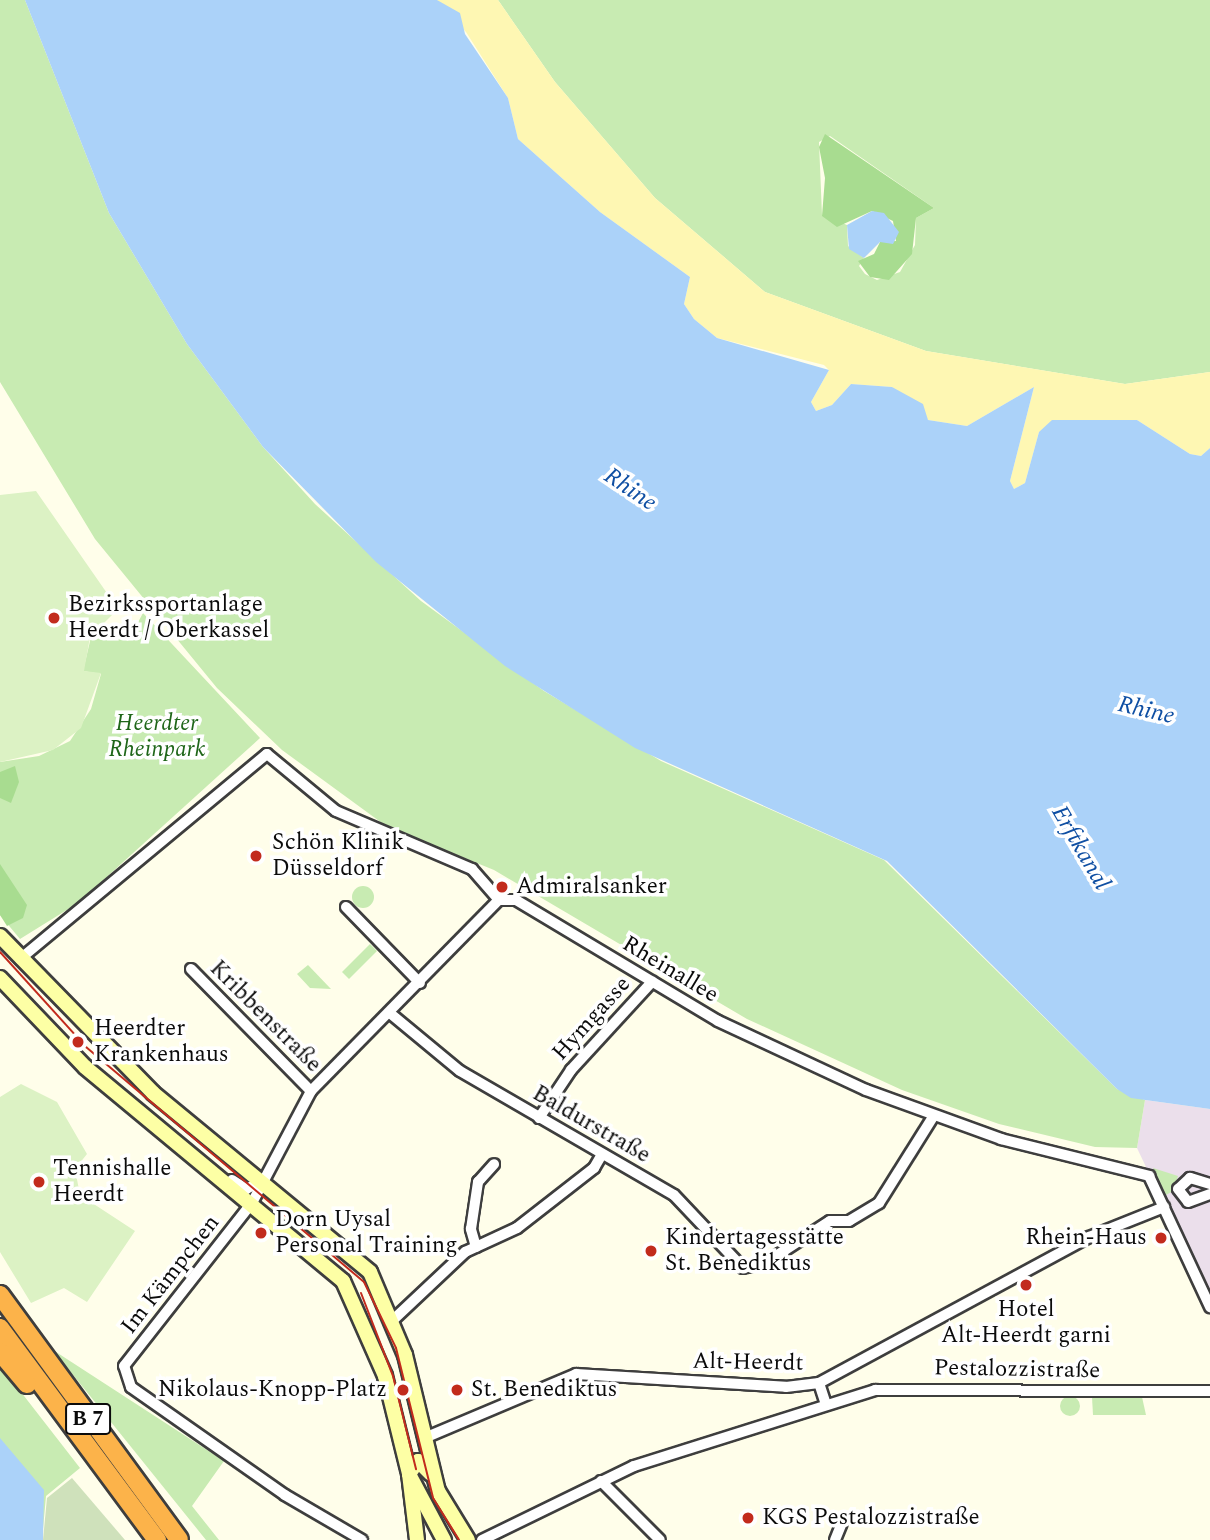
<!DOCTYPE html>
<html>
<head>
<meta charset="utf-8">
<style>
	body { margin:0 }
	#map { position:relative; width:1210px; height:1540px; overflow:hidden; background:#fffeea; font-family:Spectral,serif }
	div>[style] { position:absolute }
	.industrial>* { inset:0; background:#ebdfeb }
	.green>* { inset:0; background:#c8ebb2 }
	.round { border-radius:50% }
	.forest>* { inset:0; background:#a8dc90 }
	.sand>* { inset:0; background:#fef7b3 }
	.cemetery>* { inset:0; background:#cfe1bb }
	.pitch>* { inset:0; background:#dcf2c4 }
	.water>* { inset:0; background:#abd2f9 }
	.roads { filter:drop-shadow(2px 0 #3e3e3e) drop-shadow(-2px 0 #3e3e3e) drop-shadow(0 2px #3e3e3e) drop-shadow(0 -2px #3e3e3e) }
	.street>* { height:10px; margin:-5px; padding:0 5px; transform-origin:5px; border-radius:5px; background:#fff }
	.secondary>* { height:14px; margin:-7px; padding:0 7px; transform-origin:7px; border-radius:7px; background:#fdffa5 }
	.highway>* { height:18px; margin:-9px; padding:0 9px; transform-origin:9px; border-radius:9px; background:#fcb34a }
	.tram>* { height:2px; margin:-1px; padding:0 1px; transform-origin:1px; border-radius:1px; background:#c22b1d }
	.dots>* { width:19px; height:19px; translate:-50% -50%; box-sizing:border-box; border:4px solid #fff; border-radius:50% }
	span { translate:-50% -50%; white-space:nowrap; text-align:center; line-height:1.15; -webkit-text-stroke:7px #fff; paint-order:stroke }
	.shield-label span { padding:2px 5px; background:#fff; border:2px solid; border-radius:5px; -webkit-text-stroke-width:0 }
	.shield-label { font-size:21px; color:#0b0b0b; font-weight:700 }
	.poi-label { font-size:23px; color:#0b0b0b }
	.left { translate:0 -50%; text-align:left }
	.right { translate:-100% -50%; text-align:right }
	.park-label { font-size:23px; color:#1f6619; font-style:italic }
	.street-label { font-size:23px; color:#0b0b0b }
	.water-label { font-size:24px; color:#0f4fa3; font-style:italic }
</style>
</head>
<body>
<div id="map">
	<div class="industrial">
		<div style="clip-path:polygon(1145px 1100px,1210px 1109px,1210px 1302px,1137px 1148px)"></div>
	</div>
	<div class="green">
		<div style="clip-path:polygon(0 0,25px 0,109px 213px,187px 344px,263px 447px,315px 504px,421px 601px,544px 691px,661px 761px,884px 860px,1117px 1089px,1145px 1100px,1137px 1148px,1095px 1147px,999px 1124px,902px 1090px,747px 1019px,494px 870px,386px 826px,282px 750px,217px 688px,95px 539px,0 382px)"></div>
		<div style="clip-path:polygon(evenodd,498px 0,1210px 0,1210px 372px,1125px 384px,926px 351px,765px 292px,655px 198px,555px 82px,498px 0,830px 136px,934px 208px,916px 218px,915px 245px,900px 272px,877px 280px,865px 274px,859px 266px,864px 258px,848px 246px,847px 225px,822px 215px,819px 142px,830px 136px)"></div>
		<div style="clip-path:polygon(143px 613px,260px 738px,78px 903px,20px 939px,0 915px,0 762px,39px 756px,70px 741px,91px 709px,101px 674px,83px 671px,91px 637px,100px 627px,128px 641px)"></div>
		<div class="round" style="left:352px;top:886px;width:22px;height:22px"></div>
		<div style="clip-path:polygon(370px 944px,377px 951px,349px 979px,342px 972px)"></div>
		<div style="clip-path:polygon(308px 965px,331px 989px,310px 988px,297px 974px)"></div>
		<div style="clip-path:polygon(1153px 1168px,1178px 1176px,1173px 1191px,1166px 1195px)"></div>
		<div style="clip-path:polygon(271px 1207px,338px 1266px,365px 1306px,267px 1211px)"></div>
		<div style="clip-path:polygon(53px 1350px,224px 1461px,192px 1506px,219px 1540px,206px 1540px)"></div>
		<div style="clip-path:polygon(0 1365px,80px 1468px,46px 1496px,42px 1540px,0 1540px)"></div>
		<div class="round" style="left:1060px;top:1396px;width:20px;height:20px"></div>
		<div style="clip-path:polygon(1092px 1397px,1142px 1397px,1146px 1415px,1093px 1415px)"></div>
	</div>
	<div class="forest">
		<div style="clip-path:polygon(825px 134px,934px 208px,916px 218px,912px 254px,889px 280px,870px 277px,858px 261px,874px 254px,880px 242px,896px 241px,893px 221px,872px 211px,837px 227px,822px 216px,825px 178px,819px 147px)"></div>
		<div style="clip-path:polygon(15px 766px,19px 782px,11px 803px,0 798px,0 772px)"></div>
		<div style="clip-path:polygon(0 864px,27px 905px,23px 918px,7px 926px,0 915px)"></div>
	</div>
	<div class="sand">
		<div style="clip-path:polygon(437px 0,498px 0,555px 82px,655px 198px,765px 292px,926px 351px,1125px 384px,1210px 372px,1210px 448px,1201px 456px,1190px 454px,1137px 420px,1039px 432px,1025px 483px,1014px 489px,1010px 481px,1034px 387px,967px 426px,928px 420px,892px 387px,851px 384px,832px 405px,816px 411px,811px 402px,829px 370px,824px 365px,717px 338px,694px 319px,684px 304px,690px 277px,600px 212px,518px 139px,508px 98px,466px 32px)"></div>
	</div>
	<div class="cemetery">
		<div style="clip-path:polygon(72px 1478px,125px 1540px,43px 1540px,47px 1498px)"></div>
	</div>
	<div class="pitch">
		<div style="clip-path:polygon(36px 491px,118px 609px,90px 637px,84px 671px,101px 673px,81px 728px,53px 750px,0 762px,0 495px)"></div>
		<div style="clip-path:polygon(21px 1084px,57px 1102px,87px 1154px,75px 1169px,80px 1195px,135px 1231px,87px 1302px,64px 1288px,31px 1303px,0 1252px,0 1097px)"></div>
	</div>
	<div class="water">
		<div style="clip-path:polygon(25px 0,437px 0,460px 13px,465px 34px,508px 98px,518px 139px,600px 212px,690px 277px,684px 304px,694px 319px,717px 338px,829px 370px,811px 402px,816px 411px,832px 405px,851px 384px,892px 387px,923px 404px,928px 420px,967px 426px,1034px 387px,1010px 481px,1014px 489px,1025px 483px,1039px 432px,1052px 420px,1137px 420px,1190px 454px,1201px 456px,1210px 448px,1210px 1109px,1131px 1098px,1117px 1089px,887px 861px,635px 748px,505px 666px,376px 562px,263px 447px,187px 344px,109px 213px)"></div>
		<div style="clip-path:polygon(872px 211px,884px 213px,899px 232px,893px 244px,880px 242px,864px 258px,849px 249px,847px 225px)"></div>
		<div style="clip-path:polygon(0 1438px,44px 1490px,43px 1540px,0 1540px)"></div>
	</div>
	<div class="roads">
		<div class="street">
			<div style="left:499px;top:900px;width:17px"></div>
			<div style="left:516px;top:900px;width:235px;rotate:30.9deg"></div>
			<div style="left:718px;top:1021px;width:163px;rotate:25deg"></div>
			<div style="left:866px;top:1090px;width:144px;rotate:19.9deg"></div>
			<div style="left:1001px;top:1139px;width:153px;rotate:14deg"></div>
			<div style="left:1149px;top:1176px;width:145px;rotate:65deg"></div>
			<div style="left:346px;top:907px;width:106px;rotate:45.8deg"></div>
			<div style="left:20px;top:959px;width:321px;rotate:-39.7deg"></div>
			<div style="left:267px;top:754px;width:89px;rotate:39.6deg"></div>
			<div style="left:336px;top:811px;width:148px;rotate:23.1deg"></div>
			<div style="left:472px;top:869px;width:41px;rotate:48.9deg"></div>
			<div style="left:191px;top:969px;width:171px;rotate:45.5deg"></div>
			<div style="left:391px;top:1014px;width:89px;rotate:39.6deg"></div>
			<div style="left:460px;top:1071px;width:247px;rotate:30.1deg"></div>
			<div style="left:674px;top:1195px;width:100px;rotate:46.6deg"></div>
			<div style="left:743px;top:1268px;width:23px;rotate:-13deg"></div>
			<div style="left:765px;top:1263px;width:77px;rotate:-32.9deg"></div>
			<div style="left:830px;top:1221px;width:19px"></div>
			<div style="left:849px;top:1221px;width:35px;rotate:-31deg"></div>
			<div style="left:879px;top:1203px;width:102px;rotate:-57.9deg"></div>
			<div style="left:539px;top:1118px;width:58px;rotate:-56.3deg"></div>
			<div style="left:571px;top:1070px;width:120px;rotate:-47.4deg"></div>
			<div style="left:232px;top:1180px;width:17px;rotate:33deg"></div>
			<div style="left:246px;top:1189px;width:17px;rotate:-25deg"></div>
			<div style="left:1210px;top:1184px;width:21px;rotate:-163deg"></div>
			<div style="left:1190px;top:1178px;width:16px;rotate:137deg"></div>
			<div style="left:1178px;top:1189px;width:16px;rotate:52deg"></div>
			<div style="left:1188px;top:1202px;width:23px;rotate:-20deg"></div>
			<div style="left:476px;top:1247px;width:19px;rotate:-106deg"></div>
			<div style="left:471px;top:1229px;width:48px;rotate:-81.5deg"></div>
			<div style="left:478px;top:1182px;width:24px;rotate:-48deg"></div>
			<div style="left:394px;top:1319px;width:98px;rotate:-43.3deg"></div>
			<div style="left:465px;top:1252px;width:57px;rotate:-24.8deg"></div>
			<div style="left:517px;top:1228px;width:98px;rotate:-37.9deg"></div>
			<div style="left:594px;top:1168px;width:16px;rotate:-60deg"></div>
			<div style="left:819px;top:1383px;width:23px;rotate:72deg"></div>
			<div style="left:427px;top:1437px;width:162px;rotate:-22.9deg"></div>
			<div style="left:576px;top:1374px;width:210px;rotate:3.5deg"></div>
			<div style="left:786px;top:1387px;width:33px;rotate:-7deg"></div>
			<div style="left:819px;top:1383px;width:307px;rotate:-28.4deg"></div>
			<div style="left:1089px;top:1237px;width:81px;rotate:-21.8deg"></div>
			<div style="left:601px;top:1481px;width:83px;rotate:45deg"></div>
			<div style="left:362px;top:1540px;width:89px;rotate:-149.7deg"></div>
			<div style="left:285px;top:1495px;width:188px;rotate:-145deg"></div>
			<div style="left:131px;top:1387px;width:22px;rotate:-108deg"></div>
			<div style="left:124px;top:1366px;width:207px;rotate:-51.9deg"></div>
			<div style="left:252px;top:1203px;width:127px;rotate:-62.2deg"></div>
			<div style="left:311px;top:1091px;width:268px;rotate:-45.5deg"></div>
			<div style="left:482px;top:1540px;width:169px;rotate:-26deg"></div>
			<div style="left:634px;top:1466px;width:253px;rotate:-17.5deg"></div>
			<div style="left:875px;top:1390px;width:335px;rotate:0.2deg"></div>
			<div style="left:835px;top:1540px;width:18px;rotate:-68deg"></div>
		</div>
		<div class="secondary">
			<div style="left:0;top:936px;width:219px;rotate:45.7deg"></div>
			<div style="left:153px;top:1093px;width:281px;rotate:39.5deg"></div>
			<div style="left:370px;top:1272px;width:90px;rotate:67.1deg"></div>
			<div style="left:405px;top:1355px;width:140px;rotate:76.4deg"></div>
			<div style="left:438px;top:1491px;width:57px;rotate:58.5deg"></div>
			<div style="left:0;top:978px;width:123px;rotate:46.3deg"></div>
			<div style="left:85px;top:1067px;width:335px;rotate:39.7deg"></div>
			<div style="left:343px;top:1281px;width:104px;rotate:66.1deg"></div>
			<div style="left:385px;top:1376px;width:101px;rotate:76.2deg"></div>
			<div style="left:409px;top:1474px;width:75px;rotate:62.1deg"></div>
			<div style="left:417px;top:1540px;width:66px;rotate:-96.9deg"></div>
			<div style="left:409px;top:1474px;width:16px;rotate:-55deg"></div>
			<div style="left:418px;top:1461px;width:18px;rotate:45deg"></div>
		</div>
		<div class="highway">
			<div style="left:0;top:1295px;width:303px;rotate:53.8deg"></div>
			<div style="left:0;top:1328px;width:264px;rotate:53.5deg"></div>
			<div style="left:0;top:1352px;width:42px;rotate:49.8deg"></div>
		</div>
	</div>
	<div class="tram">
		<div style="left:0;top:952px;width:128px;rotate:47.8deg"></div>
		<div style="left:86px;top:1047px;width:364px;rotate:40.2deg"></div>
		<div style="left:364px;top:1282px;width:73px;rotate:64.1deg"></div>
		<div style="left:396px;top:1348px;width:154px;rotate:76.1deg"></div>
		<div style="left:433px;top:1498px;width:49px;rotate:58.2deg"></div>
		<div style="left:361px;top:1293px;width:89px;rotate:68.9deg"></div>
		<div style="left:393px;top:1376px;width:96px;rotate:76.1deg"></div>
	</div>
	<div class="dots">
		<div style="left:54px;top:618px;background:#c22b1d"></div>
		<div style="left:256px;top:856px;background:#c22b1d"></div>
		<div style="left:502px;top:887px;background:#c22b1d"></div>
		<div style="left:78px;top:1042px;background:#c22b1d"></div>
		<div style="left:39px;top:1182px;background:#c22b1d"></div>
		<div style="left:261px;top:1233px;background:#c22b1d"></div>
		<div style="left:1161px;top:1238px;background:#c22b1d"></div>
		<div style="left:651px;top:1251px;background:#c22b1d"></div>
		<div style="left:1026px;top:1285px;background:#c22b1d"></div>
		<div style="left:403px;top:1390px;background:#c22b1d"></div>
		<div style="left:457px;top:1390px;background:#c22b1d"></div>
		<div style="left:748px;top:1518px;background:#c22b1d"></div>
	</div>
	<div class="shield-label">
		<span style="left:88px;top:1419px">B 7</span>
	</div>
	<div class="poi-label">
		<span class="left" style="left:68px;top:618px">Bezirkssportanlage<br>Heerdt / Oberkassel</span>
		<span class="left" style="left:272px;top:856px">Schön Klinik<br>Düsseldorf</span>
		<span class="left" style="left:516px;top:887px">Admiralsanker</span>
		<span class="left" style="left:94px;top:1042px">Heerdter<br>Krankenhaus</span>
		<span class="left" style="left:53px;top:1182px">Tennishalle<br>Heerdt</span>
		<span class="left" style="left:275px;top:1233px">Dorn Uysal<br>Personal Training</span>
		<span class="left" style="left:665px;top:1251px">Kindertagesstätte<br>St. Benediktus</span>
		<span class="right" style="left:1147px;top:1238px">Rhein-Haus</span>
		<span style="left:1026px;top:1323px">Hotel<br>Alt-Heerdt garni</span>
		<span class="right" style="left:387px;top:1390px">Nikolaus-Knopp-Platz</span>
		<span class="left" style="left:471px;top:1390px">St. Benediktus</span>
		<span class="left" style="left:762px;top:1518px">KGS Pestalozzistraße</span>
	</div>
	<div class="park-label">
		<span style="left:157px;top:737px">Heerdter<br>Rheinpark</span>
	</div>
	<div class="street-label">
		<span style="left:670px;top:970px;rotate:31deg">Rheinallee</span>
		<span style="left:265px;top:1017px;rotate:45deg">Kribbenstraße</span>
		<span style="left:592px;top:1019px;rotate:-48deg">Hymgasse</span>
		<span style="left:591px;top:1125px;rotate:30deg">Baldurstraße</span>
		<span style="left:171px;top:1275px;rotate:-52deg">Im Kämpchen</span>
		<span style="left:748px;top:1363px;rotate:1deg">Alt-Heerdt</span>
		<span style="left:1017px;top:1370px;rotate:1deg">Pestalozzistraße</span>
	</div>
	<div class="water-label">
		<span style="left:630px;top:490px;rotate:34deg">Rhine</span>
		<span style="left:1146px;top:711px;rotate:13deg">Rhine</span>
		<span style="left:1080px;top:848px;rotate:60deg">Erftkanal</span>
	</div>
</div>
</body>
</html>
